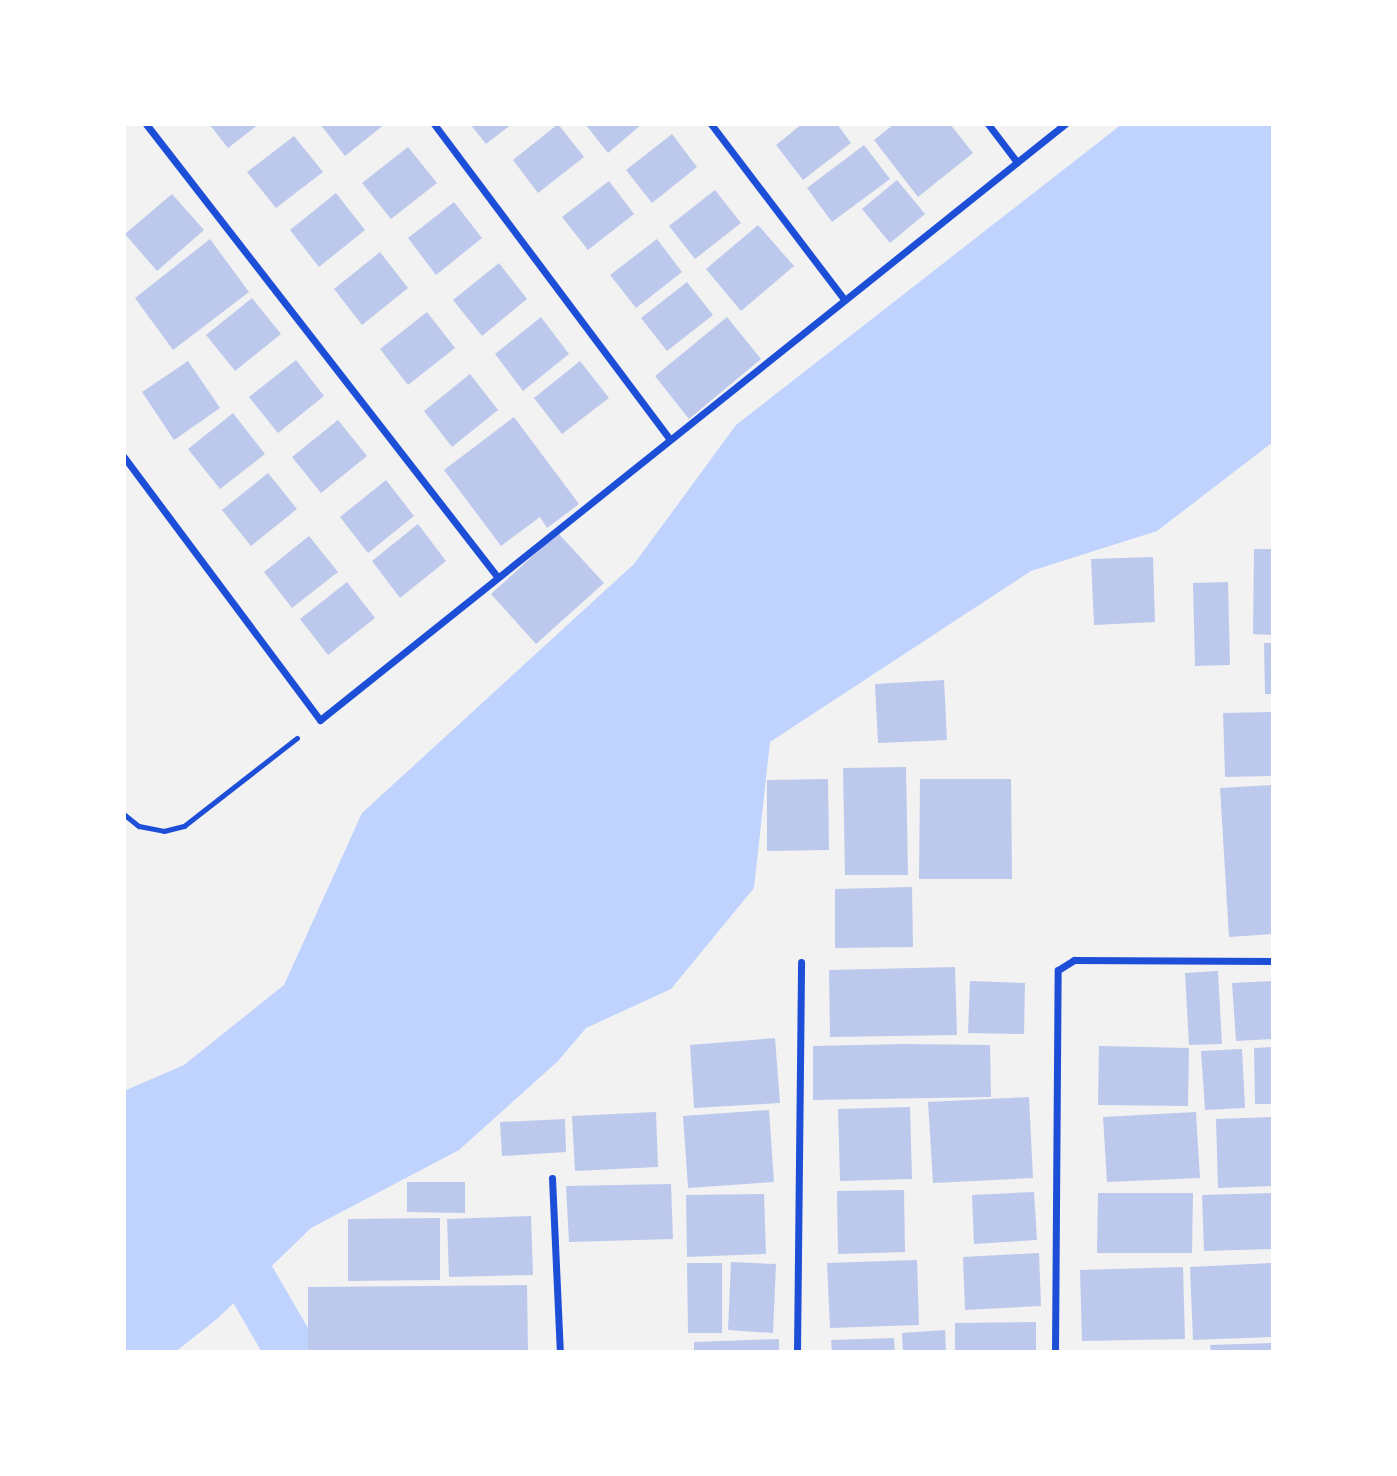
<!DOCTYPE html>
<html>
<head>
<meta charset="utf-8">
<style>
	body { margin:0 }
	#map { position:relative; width:1397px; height:1476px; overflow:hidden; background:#f2f2f2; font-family:"Public Sans",sans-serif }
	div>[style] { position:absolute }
	.water>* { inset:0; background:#bfd3fe }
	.canal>* { height:52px; margin:-26px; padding:0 26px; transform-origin:26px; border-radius:26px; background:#bfd3fe }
	.building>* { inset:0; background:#bdc9ec }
	.path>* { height:4.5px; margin:-2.25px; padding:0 2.25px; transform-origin:2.25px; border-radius:2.25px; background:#1d4ed8 }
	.minor>* { height:7px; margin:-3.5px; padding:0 3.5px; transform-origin:3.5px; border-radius:3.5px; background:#1d4ed8 }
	span { translate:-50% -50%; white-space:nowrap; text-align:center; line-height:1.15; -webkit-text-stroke:5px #fff; paint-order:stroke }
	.frame { position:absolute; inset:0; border:126px solid #fff; pointer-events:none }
</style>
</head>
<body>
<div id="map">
	<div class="water">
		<div style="clip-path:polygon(1122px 124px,1273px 124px,1273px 442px,1157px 531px,1031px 571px,770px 742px,754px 888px,671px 989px,586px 1028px,558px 1061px,459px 1150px,311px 1228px,217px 1319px,175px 1352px,124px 1352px,124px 1091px,184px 1065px,284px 985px,362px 813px,634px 564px,736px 425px)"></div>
	</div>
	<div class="canal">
		<div style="left:218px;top:1225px;width:147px;rotate:59.8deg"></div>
	</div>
	<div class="building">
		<div style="clip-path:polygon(209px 124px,259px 124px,228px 148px)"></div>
		<div style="clip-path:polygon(320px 124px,385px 124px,345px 156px)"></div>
		<div style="clip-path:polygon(470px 124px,512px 124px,486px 144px)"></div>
		<div style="clip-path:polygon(558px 124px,584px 157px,538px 193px,513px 160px)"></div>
		<div style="clip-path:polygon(585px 124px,642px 124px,608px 153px)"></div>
		<div style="clip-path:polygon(802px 124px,837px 124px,851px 143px,803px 180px,776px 145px)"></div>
		<div style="clip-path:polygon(894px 124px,950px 124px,973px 153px,918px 197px,874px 140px)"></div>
		<div style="clip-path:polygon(672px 134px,697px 167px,652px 203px,626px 170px)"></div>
		<div style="clip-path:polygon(294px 136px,323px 172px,276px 208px,247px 172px)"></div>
		<div style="clip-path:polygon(864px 145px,890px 179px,832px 222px,807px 188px)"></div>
		<div style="clip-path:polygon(408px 147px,437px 183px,391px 219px,362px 183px)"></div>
		<div style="clip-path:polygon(897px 180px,925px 214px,890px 243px,862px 209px)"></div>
		<div style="clip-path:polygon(609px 181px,634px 214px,588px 250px,562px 217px)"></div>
		<div style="clip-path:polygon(715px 190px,741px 223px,695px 259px,669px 226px)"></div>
		<div style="clip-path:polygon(336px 193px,365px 230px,319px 267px,290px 230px)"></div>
		<div style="clip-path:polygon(172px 194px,204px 230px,157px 271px,125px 234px)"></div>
		<div style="clip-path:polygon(454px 202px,482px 238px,436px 275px,408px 238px)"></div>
		<div style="clip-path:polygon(758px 225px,794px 266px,741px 311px,706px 269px)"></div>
		<div style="clip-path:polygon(210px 239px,249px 292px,173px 350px,135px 298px)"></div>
		<div style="clip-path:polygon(657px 239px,682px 272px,636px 308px,610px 275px)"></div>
		<div style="clip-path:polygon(380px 252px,408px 288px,362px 325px,334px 289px)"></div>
		<div style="clip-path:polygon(499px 263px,527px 299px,482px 336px,453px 300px)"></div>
		<div style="clip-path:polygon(687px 282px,713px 315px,667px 351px,641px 318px)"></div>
		<div style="clip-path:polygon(252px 298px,281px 334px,235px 371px,206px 335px)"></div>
		<div style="clip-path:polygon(427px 312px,455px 348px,408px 385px,380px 349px)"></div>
		<div style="clip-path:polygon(541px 317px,569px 354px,523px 391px,495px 354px)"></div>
		<div style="clip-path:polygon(727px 317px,761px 359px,689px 419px,655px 376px)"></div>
		<div style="clip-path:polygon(296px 360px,324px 396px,278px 433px,249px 397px)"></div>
		<div style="clip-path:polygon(188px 361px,220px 408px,174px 440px,142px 392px)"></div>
		<div style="clip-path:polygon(580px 361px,609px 398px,562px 434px,534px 398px)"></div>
		<div style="clip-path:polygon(470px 374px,498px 410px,452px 447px,424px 411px)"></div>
		<div style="clip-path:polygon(233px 413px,265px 454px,220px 489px,188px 449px)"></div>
		<div style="clip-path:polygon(514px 417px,579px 504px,547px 528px,540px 517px,501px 546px,444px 470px)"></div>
		<div style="clip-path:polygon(338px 420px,367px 456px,321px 493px,292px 457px)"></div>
		<div style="clip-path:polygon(268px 473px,297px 509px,251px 546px,222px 510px)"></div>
		<div style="clip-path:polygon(386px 480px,414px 516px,368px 553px,340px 517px)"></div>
		<div style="clip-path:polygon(418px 524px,446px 561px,400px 598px,372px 561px)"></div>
		<div style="clip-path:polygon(558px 533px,604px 583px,536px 644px,491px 594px)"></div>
		<div style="clip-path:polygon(309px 536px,338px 572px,292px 608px,264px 572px)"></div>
		<div style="clip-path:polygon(1254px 549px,1273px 549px,1273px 635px,1253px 634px)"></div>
		<div style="clip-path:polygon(1153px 557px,1155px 622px,1094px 625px,1091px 559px)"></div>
		<div style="clip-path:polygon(347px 582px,375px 618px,328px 655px,300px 619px)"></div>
		<div style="clip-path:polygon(1228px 582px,1230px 665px,1195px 666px,1193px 583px)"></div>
		<div style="clip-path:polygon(1264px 643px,1273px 643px,1273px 694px,1265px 694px)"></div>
		<div style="clip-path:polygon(944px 680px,947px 740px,878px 743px,875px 684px)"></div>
		<div style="clip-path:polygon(1273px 712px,1273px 776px,1225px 777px,1223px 713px)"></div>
		<div style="clip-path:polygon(906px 767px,908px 875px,845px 875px,843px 768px)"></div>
		<div style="clip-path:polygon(828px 779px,829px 850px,767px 851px,767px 780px)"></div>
		<div style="clip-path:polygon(920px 779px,1011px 779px,1012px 879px,919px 879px)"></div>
		<div style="clip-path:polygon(1273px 785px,1273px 934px,1229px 937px,1220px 788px)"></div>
		<div style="clip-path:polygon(912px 887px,913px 947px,835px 948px,835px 889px)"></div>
		<div style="clip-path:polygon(955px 967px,957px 1035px,830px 1037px,829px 970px)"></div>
		<div style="clip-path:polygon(1218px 971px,1222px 1044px,1189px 1045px,1185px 973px)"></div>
		<div style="clip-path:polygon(970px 981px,1025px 983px,1024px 1034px,968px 1033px)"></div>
		<div style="clip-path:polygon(1273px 981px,1273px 1039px,1236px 1041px,1232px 983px)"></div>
		<div style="clip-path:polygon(775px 1038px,780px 1103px,694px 1108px,690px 1045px)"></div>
		<div style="clip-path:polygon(904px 1044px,990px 1045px,991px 1097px,813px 1100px,813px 1046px)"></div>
		<div style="clip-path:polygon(1099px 1046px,1189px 1048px,1188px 1106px,1098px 1105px)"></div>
		<div style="clip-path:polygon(1273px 1047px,1273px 1104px,1255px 1104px,1254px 1048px)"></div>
		<div style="clip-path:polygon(1242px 1049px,1245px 1108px,1205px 1110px,1201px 1051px)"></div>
		<div style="clip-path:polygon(1029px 1097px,1033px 1178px,933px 1183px,928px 1102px)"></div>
		<div style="clip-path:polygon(910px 1107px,912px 1179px,840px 1181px,838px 1109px)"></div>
		<div style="clip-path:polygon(769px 1110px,774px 1182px,688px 1188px,683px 1116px)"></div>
		<div style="clip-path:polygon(656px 1112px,658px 1167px,575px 1171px,572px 1116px)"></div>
		<div style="clip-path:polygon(1196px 1112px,1200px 1178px,1107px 1182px,1103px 1117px)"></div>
		<div style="clip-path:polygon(1273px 1117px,1273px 1186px,1218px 1188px,1216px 1119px)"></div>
		<div style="clip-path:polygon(565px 1119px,566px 1152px,502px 1156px,500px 1122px)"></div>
		<div style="clip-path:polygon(407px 1182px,465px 1182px,465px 1213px,407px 1212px)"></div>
		<div style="clip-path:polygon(671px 1184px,673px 1239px,569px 1242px,566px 1186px)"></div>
		<div style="clip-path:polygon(904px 1190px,905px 1252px,838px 1254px,837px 1191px)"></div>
		<div style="clip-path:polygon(1034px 1192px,1037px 1240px,974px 1244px,972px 1195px)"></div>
		<div style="clip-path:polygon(1098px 1193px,1193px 1193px,1192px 1253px,1097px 1253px)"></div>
		<div style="clip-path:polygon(1273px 1193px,1273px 1249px,1204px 1251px,1202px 1195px)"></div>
		<div style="clip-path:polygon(764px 1194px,766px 1254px,687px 1257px,686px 1195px)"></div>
		<div style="clip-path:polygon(531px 1216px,533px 1275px,449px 1277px,447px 1219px)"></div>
		<div style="clip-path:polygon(440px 1218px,440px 1280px,348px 1281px,348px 1219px)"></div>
		<div style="clip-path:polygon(1039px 1253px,1041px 1306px,965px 1310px,963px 1257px)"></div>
		<div style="clip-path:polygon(917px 1260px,919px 1325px,830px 1328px,827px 1263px)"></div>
		<div style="clip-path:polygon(731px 1262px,776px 1264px,773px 1333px,728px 1330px)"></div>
		<div style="clip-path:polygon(687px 1263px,722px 1263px,722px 1333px,688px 1333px)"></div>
		<div style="clip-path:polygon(1273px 1263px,1273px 1337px,1193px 1340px,1190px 1267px)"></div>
		<div style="clip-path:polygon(1183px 1267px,1185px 1339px,1082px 1341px,1080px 1270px)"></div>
		<div style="clip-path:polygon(527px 1285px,528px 1352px,308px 1352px,308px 1287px)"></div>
		<div style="clip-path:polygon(1036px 1322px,1036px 1352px,955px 1352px,955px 1323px)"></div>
		<div style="clip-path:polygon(945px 1330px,946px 1352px,903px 1352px,902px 1333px)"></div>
		<div style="clip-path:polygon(894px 1338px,895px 1352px,832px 1352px,831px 1340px)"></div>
		<div style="clip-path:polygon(779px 1339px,779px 1352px,694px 1352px,694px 1342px)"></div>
		<div style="clip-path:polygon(1273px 1343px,1273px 1352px,1211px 1352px,1210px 1345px)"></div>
	</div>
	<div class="path">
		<div style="left:124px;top:814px;width:19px;rotate:39deg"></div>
		<div style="left:139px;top:826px;width:25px;rotate:11deg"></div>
		<div style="left:164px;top:831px;width:21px;rotate:-14deg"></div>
		<div style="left:184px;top:826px;width:143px;rotate:-37.9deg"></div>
	</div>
	<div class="minor">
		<div style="left:146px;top:124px;width:571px;rotate:52.19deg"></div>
		<div style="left:434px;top:124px;width:392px;rotate:53.2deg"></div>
		<div style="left:711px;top:124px;width:220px;rotate:52.8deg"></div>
		<div style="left:988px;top:124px;width:48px;rotate:52.7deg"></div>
		<div style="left:124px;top:457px;width:328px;rotate:53.3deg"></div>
		<div style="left:320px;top:720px;width:954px;rotate:-38.66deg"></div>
		<div style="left:552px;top:1178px;width:174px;rotate:87.4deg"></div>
		<div style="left:797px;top:1352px;width:390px;rotate:-89.4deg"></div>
		<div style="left:1055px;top:1352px;width:382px;rotate:-89.6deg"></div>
		<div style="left:1058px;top:970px;width:19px;rotate:-32deg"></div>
		<div style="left:1074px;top:960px;width:199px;rotate:0.3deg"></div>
	</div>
	<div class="frame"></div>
</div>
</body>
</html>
